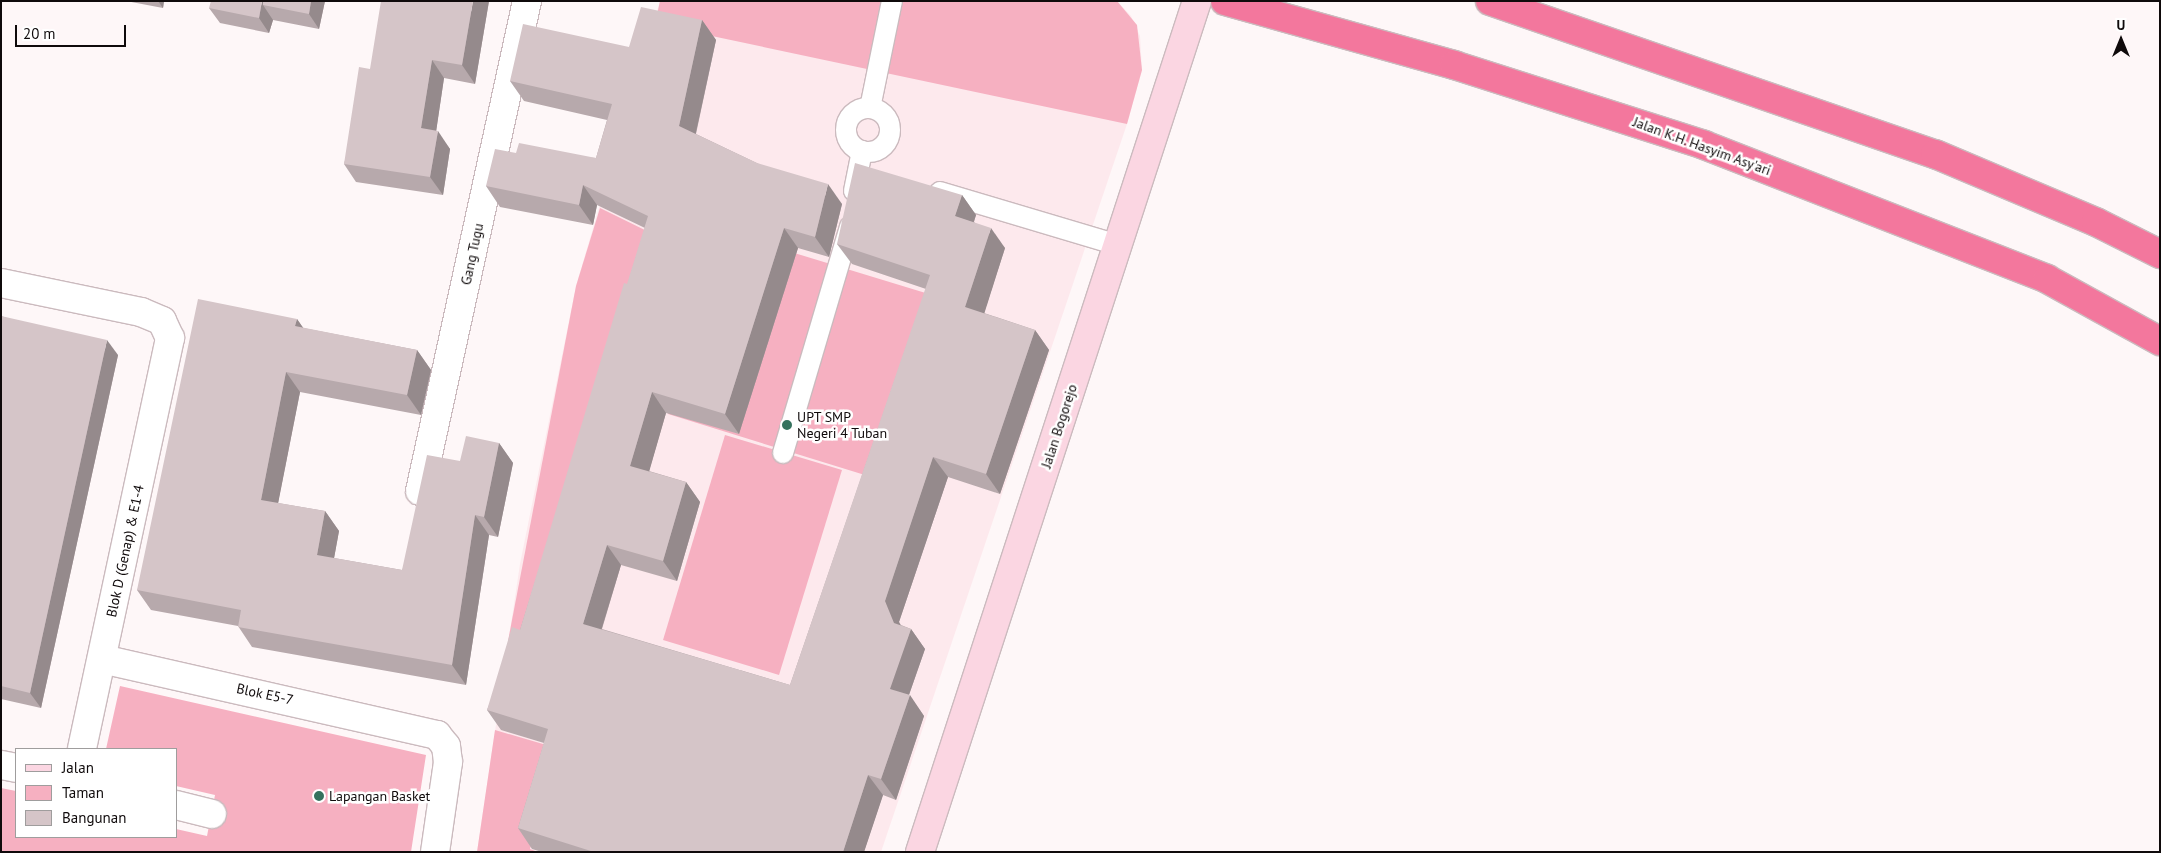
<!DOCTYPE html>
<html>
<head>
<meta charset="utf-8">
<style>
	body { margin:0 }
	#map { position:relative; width:2161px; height:853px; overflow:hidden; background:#fef7f8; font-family:"PT Sans",sans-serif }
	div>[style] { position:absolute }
	.built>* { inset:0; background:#fde9ed }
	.green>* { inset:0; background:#f6b0c1 }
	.roads { filter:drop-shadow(1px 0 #cbbabe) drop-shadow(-1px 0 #cbbabe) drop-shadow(0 1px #cbbabe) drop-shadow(0 -1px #cbbabe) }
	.lane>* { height:20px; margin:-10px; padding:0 10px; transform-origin:10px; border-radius:10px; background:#fff }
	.lane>.ring { margin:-10px; padding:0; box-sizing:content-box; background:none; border:20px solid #fff; border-radius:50% }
	.street>* { height:28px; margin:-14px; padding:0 14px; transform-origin:14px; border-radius:14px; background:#fff }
	.secondary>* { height:28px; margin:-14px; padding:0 14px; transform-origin:14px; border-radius:14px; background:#fbd6e2 }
	.highway>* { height:28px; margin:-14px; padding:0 14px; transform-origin:14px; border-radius:14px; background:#f3779d }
	.wall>* { inset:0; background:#b7a9ac }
	.shaded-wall>* { inset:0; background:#958a8c }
	.building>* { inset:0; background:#d5c5c8 }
	.dots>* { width:14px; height:14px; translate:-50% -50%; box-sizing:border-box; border:2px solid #fff; border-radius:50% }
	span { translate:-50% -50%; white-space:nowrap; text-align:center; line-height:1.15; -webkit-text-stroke:5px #fff; paint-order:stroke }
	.street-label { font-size:14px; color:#0f0a0b }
	.poi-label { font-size:14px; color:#0f0a0b }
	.left { translate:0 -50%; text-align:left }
	.frame { position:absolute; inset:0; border:2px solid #0f0a0b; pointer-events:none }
	.legend { position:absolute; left:15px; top:748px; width:162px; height:90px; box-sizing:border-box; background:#fff; border:1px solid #9f9d9d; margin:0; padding:6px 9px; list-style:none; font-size:15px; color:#0f0a0b }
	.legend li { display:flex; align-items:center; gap:10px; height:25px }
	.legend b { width:25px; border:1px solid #9f9d9d }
	.north { position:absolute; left:2096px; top:15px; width:50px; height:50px; -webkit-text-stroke:4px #fff; paint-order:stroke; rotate:0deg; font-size:14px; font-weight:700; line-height:20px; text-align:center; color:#0f0a0b }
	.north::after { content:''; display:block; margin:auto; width:18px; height:22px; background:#0f0a0b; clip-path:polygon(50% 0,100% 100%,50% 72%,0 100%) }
	.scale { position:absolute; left:15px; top:25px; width:111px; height:22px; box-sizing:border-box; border:2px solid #0f0a0b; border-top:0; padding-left:6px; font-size:15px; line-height:18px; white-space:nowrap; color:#0f0a0b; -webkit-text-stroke:4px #fff; paint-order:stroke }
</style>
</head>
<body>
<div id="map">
	<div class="built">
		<div style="clip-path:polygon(660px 1px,1117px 1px,1131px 16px,1140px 36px,1142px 70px,1127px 124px,881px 852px,477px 852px,520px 564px,576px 286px)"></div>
	</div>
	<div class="green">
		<div style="clip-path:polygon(660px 1px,1117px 1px,1137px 25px,1142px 70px,1127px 124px,655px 24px)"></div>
		<div style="clip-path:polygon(600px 208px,657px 236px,534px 649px,508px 641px,576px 286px)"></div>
		<div style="clip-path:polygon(755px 241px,942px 298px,881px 480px,668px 414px,715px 258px)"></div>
		<div style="clip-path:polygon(725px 435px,842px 470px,779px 675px,663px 640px)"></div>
		<div style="clip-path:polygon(120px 686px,426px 755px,411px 852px,1px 852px,1px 788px,16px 791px,16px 837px,176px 837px,176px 829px,207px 836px,215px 795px,176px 786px,176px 749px,106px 749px)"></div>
		<div style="clip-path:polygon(495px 730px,560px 749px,530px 849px,538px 852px,477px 852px)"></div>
	</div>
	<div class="roads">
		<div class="lane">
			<div style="left:870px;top:108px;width:109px;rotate:-78.4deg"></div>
			<div class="ring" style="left:846px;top:108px;width:24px;height:24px"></div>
			<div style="left:854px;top:191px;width:41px;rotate:-78.7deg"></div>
			<div style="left:940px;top:192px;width:186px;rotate:16.6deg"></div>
			<div style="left:783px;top:453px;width:236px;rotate:-73.5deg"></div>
		</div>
		<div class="street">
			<div style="left:1px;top:283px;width:143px;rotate:11.7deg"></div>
			<div style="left:141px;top:312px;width:23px;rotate:23deg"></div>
			<div style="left:162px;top:321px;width:19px;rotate:65deg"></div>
			<div style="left:170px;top:338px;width:420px;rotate:102.1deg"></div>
			<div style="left:420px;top:491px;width:502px;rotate:-77.68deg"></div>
			<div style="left:102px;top:659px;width:344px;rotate:12.8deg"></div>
			<div style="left:437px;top:735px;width:14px;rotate:51deg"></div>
			<div style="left:446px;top:746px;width:16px;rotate:83deg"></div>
			<div style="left:448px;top:762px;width:91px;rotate:98.2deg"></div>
			<div style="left:1px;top:765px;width:15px;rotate:11deg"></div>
			<div style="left:176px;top:805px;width:37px;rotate:14deg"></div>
		</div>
		<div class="secondary">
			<div style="left:920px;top:852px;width:895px;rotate:-71.97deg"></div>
		</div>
		<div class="highway">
			<div style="left:1225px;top:1px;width:238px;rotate:15.6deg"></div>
			<div style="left:1454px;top:65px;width:262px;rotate:17.7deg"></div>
			<div style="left:1704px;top:145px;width:368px;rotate:21.3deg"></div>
			<div style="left:2047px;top:279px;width:129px;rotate:28.8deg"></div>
			<div style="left:1490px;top:1px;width:471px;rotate:19deg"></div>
			<div style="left:1935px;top:154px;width:175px;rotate:22.9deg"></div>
			<div style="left:2096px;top:222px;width:72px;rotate:26.6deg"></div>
		</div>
	</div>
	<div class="wall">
		<div style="clip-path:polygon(126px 1px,164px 1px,163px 8px)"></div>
		<div style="clip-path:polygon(325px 1px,319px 29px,273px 20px,269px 33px,220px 23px,209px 8px)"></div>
		<div style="clip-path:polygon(489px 1px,475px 84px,444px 78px,436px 131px,450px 149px,443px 195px,356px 182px,344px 164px,370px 69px)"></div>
		<div style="clip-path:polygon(702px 20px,716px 40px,696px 134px,842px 204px,829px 257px,798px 248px,739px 434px,666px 413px,649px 471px,686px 482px,700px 502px,677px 581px,621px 565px,602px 629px,790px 685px,926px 289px,852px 264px,837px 244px,962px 195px,976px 215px,974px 222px,1005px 248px,984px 313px,1035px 330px,1049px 350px,1000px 494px,948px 477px,899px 622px,901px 625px,911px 629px,925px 649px,909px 695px,924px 716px,896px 800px,883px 795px,864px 852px,542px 852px,532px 849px,518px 828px,544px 743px,501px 730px,487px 710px,520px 630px,645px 228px,597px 205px,593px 225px,500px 207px,486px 186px,516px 153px,596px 158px,607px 120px,524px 101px,510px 81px,629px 47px)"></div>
		<div style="clip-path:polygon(1px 316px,118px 355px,41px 708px,1px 699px)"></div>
		<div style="clip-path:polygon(297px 319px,303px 328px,417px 350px,431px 370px,421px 415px,300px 392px,278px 503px,325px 511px,339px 531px,334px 558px,402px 570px,460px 461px,499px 443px,513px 463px,498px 537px,489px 535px,466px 685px,252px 647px,238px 626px,151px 610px,137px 590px)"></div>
	</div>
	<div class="shaded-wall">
		<div style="clip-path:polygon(158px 1px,164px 1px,163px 8px)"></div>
		<div style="clip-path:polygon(262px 1px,277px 1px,263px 5px,273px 20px,269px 33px,259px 18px)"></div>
		<div style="clip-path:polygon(311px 1px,325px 1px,319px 29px,309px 14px)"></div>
		<div style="clip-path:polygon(473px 1px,489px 1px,475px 84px,462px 65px)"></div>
		<div style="clip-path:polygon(702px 20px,716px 40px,693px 146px,679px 126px)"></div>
		<div style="clip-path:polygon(432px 60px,444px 78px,434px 146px,421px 128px)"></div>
		<div style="clip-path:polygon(438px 131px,450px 149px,443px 195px,430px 177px)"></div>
		<div style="clip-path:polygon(828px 184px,842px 204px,829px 257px,815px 237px)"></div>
		<div style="clip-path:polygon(583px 185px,597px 205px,593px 225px,579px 205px)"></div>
		<div style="clip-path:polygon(962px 195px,976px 215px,969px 236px,955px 216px)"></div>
		<div style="clip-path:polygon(784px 228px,798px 248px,739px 434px,725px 414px)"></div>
		<div style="clip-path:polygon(991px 228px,1005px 248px,980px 327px,965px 307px)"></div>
		<div style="clip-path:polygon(297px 319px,311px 339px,295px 326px)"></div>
		<div style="clip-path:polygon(1035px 330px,1049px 350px,1000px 494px,986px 474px)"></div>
		<div style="clip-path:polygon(107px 340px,118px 355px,41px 708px,30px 693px)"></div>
		<div style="clip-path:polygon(417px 350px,431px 370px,421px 415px,407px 395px)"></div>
		<div style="clip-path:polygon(286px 372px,300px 392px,275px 519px,261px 500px)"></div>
		<div style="clip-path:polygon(652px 392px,666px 413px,645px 486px,630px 466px)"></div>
		<div style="clip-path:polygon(499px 443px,513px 463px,498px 537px,484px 517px)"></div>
		<div style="clip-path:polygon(933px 457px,948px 477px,899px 622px,907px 640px,911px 629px,925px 649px,904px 709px,890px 689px,885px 601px)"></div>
		<div style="clip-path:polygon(686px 482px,700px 502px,677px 581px,663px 561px)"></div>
		<div style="clip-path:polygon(325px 511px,339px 531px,331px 575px,317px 555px)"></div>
		<div style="clip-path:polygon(475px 515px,489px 535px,466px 685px,452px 665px)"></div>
		<div style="clip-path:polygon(607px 545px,621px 565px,597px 644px,583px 624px)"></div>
		<div style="clip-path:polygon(910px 695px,924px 716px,896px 800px,881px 779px)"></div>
		<div style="clip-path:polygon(868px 775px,883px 795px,864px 852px,843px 852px)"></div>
	</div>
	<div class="building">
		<div style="clip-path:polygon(211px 1px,262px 1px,259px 18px,209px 8px)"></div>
		<div style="clip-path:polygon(263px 1px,311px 1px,309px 14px,263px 5px)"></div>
		<div style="clip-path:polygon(381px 1px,473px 1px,462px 65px,432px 60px,421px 128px,438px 131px,430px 177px,344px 164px,359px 67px,370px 69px)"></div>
		<div style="clip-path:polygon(641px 7px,702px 20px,679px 126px,757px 163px,828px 184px,815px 237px,784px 228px,725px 414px,652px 392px,630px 466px,686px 482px,663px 561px,607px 545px,583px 624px,790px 685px,930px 275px,837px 244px,855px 163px,962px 195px,955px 216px,991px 228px,965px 307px,1035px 330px,986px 474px,933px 457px,885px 601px,894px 623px,911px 629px,890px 689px,910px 695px,881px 779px,868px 775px,843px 852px,594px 852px,518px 828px,548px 729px,487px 710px,512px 627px,520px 630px,624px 283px,627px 284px,648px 216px,583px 185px,579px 205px,486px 186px,495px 149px,516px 153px,519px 143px,596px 158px,612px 104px,510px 81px,523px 24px,629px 47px)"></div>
		<div style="clip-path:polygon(198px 299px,297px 319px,295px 326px,417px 350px,407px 395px,286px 372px,261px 500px,325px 511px,317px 555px,402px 570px,427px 455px,460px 461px,466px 436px,499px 443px,484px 517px,475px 515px,452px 665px,238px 627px,241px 610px,137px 590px)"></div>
		<div style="clip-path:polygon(1px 316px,107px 340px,30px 693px,1px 686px)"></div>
	</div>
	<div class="dots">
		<div style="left:787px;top:425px;background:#35725e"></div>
		<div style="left:319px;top:796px;background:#35725e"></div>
	</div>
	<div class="street-label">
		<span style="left:1702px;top:146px;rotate:20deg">Jalan K.H. Hasyim Asy'ari</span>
		<span style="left:472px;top:254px;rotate:-78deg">Gang Tugu</span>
		<span style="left:1059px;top:426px;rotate:-72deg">Jalan Bogorejo</span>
		<span style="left:125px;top:551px;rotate:-78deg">Blok D (Genap) &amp; E1-4</span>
		<span style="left:265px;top:694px;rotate:12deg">Blok E5-7</span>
	</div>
	<div class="poi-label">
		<span class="left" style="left:797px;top:425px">UPT SMP<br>Negeri 4 Tuban</span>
		<span class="left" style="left:329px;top:796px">Lapangan Basket</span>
	</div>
	<div class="frame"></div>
	<ul class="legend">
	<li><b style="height:6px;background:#fbd6e2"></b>Jalan</li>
	<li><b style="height:14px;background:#f6b0c1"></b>Taman</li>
	<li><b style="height:14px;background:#d5c5c8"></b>Bangunan</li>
	</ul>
	<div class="north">U</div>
	<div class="scale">20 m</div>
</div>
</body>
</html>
